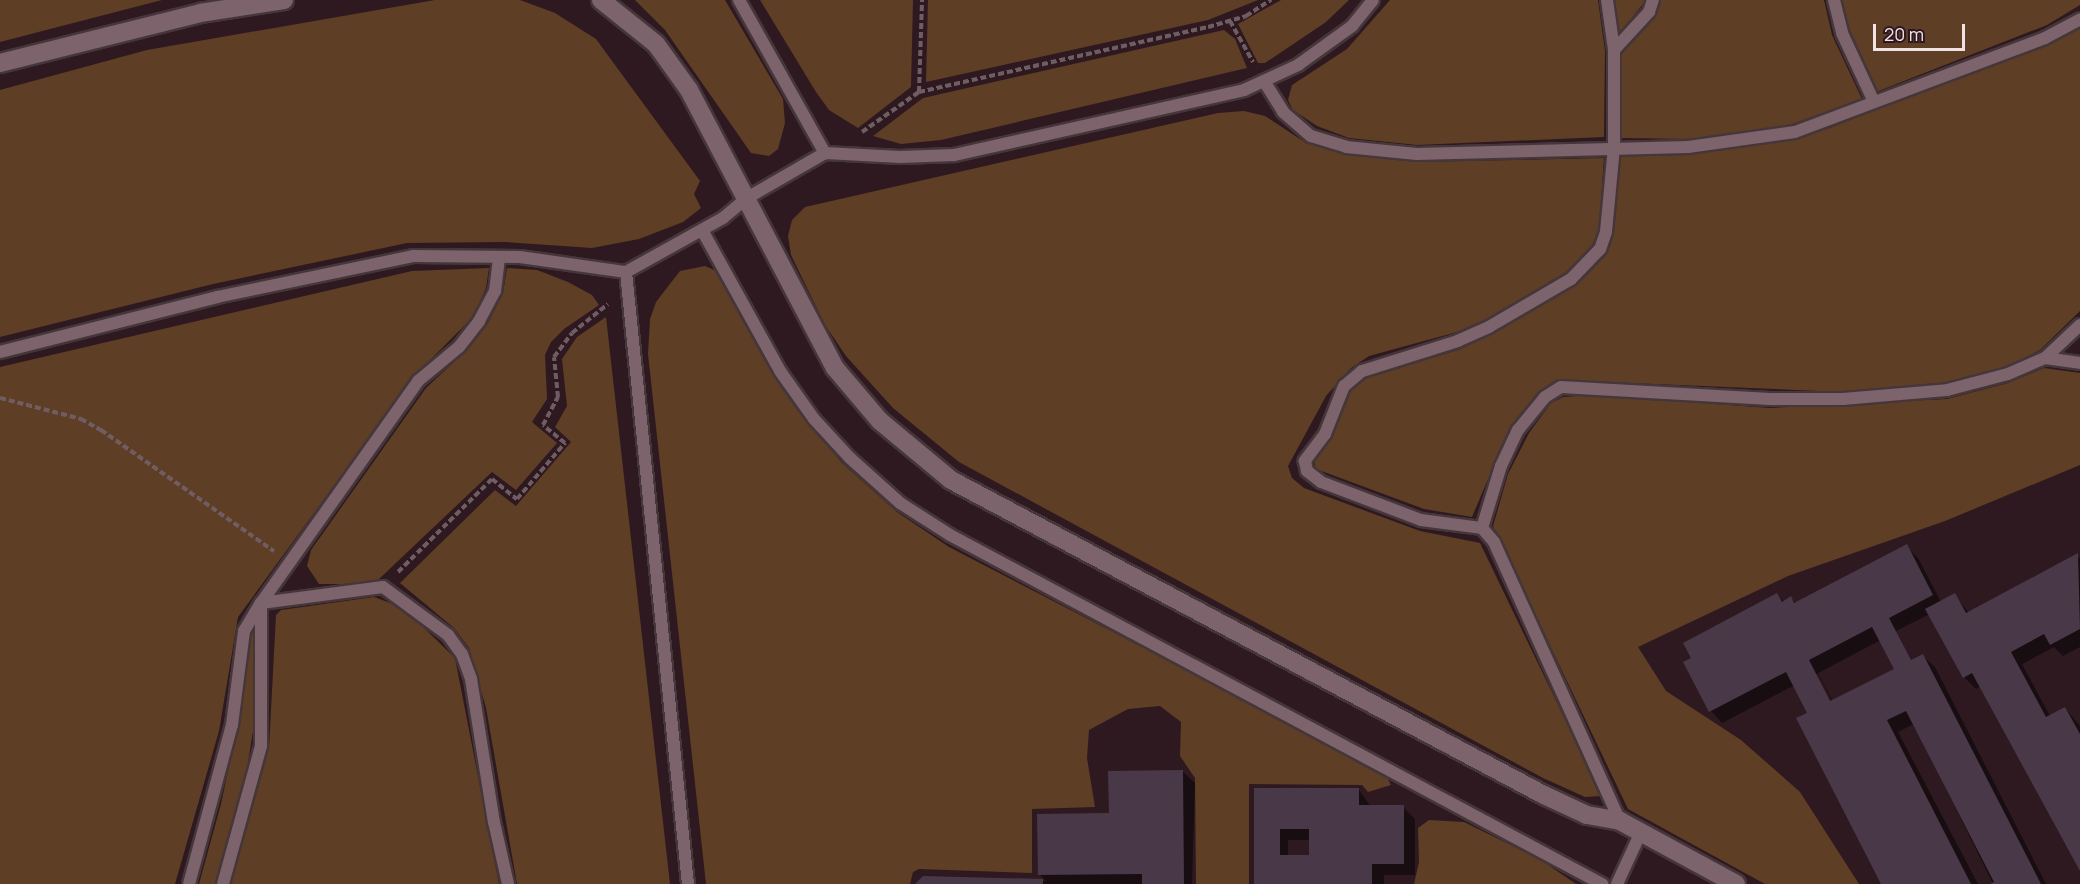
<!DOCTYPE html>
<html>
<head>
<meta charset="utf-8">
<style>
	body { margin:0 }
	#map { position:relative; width:2080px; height:884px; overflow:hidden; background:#2e1920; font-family:Manrope,sans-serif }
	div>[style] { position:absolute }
	.green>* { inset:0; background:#5e3e24 }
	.shadow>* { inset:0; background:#0007 }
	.building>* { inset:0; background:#493948 }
	.path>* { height:4px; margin-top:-2px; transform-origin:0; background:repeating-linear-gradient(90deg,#705d63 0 6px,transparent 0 9px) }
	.roads { filter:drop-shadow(2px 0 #45363a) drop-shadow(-2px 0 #45363a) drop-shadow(0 2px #45363a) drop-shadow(0 -2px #45363a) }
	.lane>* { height:12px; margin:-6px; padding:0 6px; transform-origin:6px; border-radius:6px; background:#7d636b }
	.street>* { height:18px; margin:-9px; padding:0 9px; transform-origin:9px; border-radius:9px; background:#7d636b }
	span { translate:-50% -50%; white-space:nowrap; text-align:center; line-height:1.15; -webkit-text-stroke:4.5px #2e1920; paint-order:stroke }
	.scale { position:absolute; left:1873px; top:24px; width:92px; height:27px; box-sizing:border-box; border:3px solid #f1e2e6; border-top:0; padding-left:8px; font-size:18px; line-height:21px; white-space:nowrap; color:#f1e2e6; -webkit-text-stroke:4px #2e1920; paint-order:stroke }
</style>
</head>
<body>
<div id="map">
	<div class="green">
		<div style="clip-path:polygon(0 0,162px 0,0 42px)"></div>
		<div style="clip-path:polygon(435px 0,520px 0,555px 13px,596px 39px,700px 181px,694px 194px,701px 208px,683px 222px,639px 239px,592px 248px,505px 242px,407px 243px,213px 284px,0 337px,0 90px,147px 50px)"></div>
		<div style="clip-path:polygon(635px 0,725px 0,783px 99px,785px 123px,778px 149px,769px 156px,751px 153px,665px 30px)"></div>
		<div style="clip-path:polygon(760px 0,913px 0,911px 87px,858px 128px,829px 110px,816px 92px)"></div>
		<div style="clip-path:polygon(928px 0,1258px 0,1208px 20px,926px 82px)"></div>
		<div style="clip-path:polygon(1281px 0,1349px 0,1326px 22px,1265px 63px,1258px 63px,1238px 24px)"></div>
		<div style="clip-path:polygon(1390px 0,1598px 0,1605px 51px,1604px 137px,1417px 145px,1349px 138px,1317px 126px,1293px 110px,1288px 100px,1292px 85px,1347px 49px)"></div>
		<div style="clip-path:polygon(1612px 0,1646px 0,1618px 36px)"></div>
		<div style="clip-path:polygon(1658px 0,1824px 0,1832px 35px,1862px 99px,1792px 124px,1741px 134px,1689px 139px,1622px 138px,1622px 52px,1654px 14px)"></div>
		<div style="clip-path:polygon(1840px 0,2080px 0,2080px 5px,2047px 25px,1876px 92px,1847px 31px)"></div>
		<div style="clip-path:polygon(2080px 28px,2080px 311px,2040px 350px,2005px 368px,1946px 384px,1843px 392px,1558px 380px,1539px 391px,1510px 427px,1472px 517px,1424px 509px,1316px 469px,1314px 461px,1333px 436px,1349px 391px,1364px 379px,1461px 349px,1543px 305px,1594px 268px,1614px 232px,1621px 155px,1689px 154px,1796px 138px,1830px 128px)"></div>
		<div style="clip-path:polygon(1224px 30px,1235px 39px,1247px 68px,941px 140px,901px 144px,873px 136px,923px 98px)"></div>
		<div style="clip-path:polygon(1244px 111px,1265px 116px,1303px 141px,1342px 154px,1418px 162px,1604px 158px,1599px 228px,1592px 246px,1582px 258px,1565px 273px,1491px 317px,1457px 332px,1369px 356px,1351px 368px,1326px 396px,1288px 466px,1292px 478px,1304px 488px,1420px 531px,1480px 543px,1602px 796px,1585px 797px,1543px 778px,959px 462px,893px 408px,846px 356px,825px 325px,791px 255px,788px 236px,792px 220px,805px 207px,1218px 113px)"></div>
		<div style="clip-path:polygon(705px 266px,721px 273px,775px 374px,807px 420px,842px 463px,897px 512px,949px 547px,1385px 773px,1391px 785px,1368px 792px,1362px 785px,1249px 784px,1249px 884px,1196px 884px,1195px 778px,1180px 756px,1181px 722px,1160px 706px,1128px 709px,1089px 730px,1087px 758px,1095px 807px,1032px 809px,1032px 873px,919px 869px,913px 872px,910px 884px,706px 884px,648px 354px,650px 319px,656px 302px,680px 271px)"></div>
		<div style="clip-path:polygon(489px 268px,486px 288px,473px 317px,415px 375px,238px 617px,219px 731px,175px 884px,0 884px,0 367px,412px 271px)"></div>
		<div style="clip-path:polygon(507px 268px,537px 270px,568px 282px,592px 295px,599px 305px,564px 329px,551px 342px,545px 355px,547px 399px,532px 422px,557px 443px,516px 490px,492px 472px,379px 579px,367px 584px,319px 584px,307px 566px,311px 550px,426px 388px,468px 349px,488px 323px,503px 293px)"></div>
		<div style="clip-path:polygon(606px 317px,670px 884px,517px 884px,486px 708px,469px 648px,454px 628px,400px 583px,495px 490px,516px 506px,571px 442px,555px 427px,567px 406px,562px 359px,577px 337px)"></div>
		<div style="clip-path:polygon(2044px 368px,2080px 373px,2080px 465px,1945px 521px,1788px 576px,1638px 647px,1666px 691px,1741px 740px,1800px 792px,1859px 884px,1765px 884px,1628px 809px,1493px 526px,1508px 474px,1529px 433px,1551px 403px,1563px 397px,1592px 395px,1770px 408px,1947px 399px,2008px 383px)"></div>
		<div style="clip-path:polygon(374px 597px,393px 604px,417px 621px,455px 658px,499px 884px,231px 884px,269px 748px,276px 615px,281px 610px)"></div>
		<div style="clip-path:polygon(255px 628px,254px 725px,247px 769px,216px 884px,199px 884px,221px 804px,238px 724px,250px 633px)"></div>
		<div style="clip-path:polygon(1429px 820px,1464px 822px,1541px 860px,1576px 884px,1414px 884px,1419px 862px,1418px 828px)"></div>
	</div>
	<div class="shadow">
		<div style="clip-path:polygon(evenodd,1906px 546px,1918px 558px,1941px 602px,1954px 595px,1969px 613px,2080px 557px,2080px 647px,2063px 656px,2054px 647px,2022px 664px,2050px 716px,2065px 708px,2080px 726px,2080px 868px,1981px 686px,1976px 689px,1964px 677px,1930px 614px,1894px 632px,1913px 667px,1923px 656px,1935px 667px,2046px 884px,1993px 884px,1914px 724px,1898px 732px,1978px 884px,1883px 884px,1795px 685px,1722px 723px,1711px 711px,1685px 663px,1777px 595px,1784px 602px,1791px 598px,1796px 604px,1906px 546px,1881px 640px,1896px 669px,1833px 701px,1818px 673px,1881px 640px,1906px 546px,1814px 674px,1818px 674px,1835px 707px,1832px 708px,1814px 674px)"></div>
		<div style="clip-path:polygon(1183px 772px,1195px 783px,1192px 884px,917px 884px,924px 877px,1046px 881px,1039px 874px,1110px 814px)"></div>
		<div style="clip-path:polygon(evenodd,1255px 790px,1359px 790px,1371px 807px,1403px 807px,1415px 819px,1415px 875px,1384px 875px,1384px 884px,1255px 884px,1255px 790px,1288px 840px,1311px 840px,1311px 857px,1288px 857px,1288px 840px)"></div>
	</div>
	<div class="building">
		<div style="clip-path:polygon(evenodd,1907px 544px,1933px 595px,1889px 618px,1911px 660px,1923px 654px,2041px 884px,1990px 884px,1994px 882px,1906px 711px,1887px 720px,1971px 884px,1881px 884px,1796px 718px,1807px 713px,1786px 672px,1709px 712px,1683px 662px,1691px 658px,1683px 643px,1777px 593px,1782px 602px,1791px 596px,1794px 603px,1907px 544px,1872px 627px,1894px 669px,1830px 701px,1809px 660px,1872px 627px)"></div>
		<div style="clip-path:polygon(2078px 553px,2080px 629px,2050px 645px,2044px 634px,2011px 652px,2046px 717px,2065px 707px,2080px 734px,2080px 871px,1972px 673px,1963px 678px,1925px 609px,1955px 593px,1966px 613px)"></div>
		<div style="clip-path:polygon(1183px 770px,1184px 884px,1142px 884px,1142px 874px,1038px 875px,1037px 814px,1109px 813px,1108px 771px)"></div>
		<div style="clip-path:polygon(evenodd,1254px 788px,1359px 788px,1359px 805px,1404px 805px,1404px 864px,1372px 864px,1372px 884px,1254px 884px,1254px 788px,1280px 829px,1309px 829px,1309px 855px,1280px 855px,1280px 829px)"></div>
		<div style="clip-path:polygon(923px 876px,1043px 879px,1043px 884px,915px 884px)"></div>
	</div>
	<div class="path">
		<div style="left:1230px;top:21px;width:47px;rotate:60.7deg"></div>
		<div style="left:919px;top:92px;width:92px;rotate:-88.1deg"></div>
		<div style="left:862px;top:132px;width:70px;rotate:-35.1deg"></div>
		<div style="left:919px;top:92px;width:296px;rotate:-12.7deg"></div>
		<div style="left:1208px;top:27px;width:40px;rotate:-16deg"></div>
		<div style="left:1246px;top:16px;width:30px;rotate:-33deg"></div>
		<div style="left:0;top:398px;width:84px;rotate:14.5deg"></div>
		<div style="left:81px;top:419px;width:23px;rotate:29deg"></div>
		<div style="left:101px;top:430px;width:211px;rotate:35deg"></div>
		<div style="left:398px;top:572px;width:132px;rotate:-44.7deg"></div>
		<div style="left:492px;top:479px;width:32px;rotate:39deg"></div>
		<div style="left:517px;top:499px;width:74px;rotate:-49.4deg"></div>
		<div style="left:565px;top:443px;width:28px;rotate:-141deg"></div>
		<div style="left:543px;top:425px;width:32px;rotate:-62deg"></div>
		<div style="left:558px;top:397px;width:40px;rotate:-95.7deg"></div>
		<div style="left:554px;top:357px;width:30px;rotate:-53deg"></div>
		<div style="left:572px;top:333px;width:46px;rotate:-38.9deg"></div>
	</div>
	<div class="roads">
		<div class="lane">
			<div style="left:739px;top:0;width:176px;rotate:60.7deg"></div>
			<div style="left:1607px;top:0;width:50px;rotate:82deg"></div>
			<div style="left:1614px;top:50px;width:97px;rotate:90deg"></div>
			<div style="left:1614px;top:147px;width:85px;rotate:95.4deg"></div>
			<div style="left:1606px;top:232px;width:18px;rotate:109deg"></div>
			<div style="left:1600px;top:249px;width:42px;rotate:134deg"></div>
			<div style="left:1571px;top:279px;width:95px;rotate:149.7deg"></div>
			<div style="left:1489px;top:327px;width:34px;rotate:156deg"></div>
			<div style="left:1458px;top:341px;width:101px;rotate:162.6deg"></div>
			<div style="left:1362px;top:371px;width:23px;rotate:140deg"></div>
			<div style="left:1344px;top:386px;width:52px;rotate:111.6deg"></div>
			<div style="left:1325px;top:434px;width:34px;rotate:127deg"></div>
			<div style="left:1305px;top:461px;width:10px;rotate:79deg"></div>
			<div style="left:1307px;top:471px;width:18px;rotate:38deg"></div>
			<div style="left:1321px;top:482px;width:107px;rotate:20.8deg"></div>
			<div style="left:1421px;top:520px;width:62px;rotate:7.5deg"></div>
			<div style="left:1482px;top:528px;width:65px;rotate:-73deg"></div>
			<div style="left:1501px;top:466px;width:40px;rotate:-65deg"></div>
			<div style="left:1518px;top:430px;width:43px;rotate:-50.7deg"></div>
			<div style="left:1545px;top:397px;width:19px;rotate:-32deg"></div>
			<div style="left:1561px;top:387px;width:209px;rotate:3.3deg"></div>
			<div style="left:1770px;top:399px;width:73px"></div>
			<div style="left:1843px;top:399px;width:104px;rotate:-4.9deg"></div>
			<div style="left:1947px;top:390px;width:63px;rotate:-14.7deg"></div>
			<div style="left:2008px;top:374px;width:40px;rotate:-23.4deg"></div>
			<div style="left:2045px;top:358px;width:48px;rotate:-43.3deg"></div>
			<div style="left:1834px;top:0;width:34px;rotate:76deg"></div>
			<div style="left:1842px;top:33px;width:76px;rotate:65.1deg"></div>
			<div style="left:1614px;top:50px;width:52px;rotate:-47.4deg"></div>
			<div style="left:1649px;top:12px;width:13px;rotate:-72deg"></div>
			<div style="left:1264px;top:81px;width:36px;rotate:58deg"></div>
			<div style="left:1283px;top:112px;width:37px;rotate:41deg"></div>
			<div style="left:1311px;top:136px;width:37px;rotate:17deg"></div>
			<div style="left:1346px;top:147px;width:71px;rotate:5.6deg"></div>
			<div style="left:1417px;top:154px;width:271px;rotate:-1.5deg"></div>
			<div style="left:1688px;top:147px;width:108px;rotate:-8deg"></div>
			<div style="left:1795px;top:132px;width:267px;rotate:-20.6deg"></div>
			<div style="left:2045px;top:38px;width:40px;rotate:-28deg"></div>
			<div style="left:702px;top:230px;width:161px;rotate:61deg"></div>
			<div style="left:780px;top:371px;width:59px;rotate:54.7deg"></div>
			<div style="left:814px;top:419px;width:53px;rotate:47.3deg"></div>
			<div style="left:850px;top:458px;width:67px;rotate:42deg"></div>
			<div style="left:900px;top:503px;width:59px;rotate:32.6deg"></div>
			<div style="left:950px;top:535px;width:740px;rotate:28.16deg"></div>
			<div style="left:626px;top:272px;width:111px;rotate:-29.1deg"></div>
			<div style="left:723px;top:218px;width:31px;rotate:-40deg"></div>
			<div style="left:747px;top:198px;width:90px;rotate:-30deg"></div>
			<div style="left:825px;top:153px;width:75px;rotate:3.1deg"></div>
			<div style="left:900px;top:157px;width:54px;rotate:-2.1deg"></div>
			<div style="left:954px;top:155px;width:297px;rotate:-12.6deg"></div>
			<div style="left:1244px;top:90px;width:60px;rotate:-24.8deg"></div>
			<div style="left:1298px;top:65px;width:67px;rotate:-35.8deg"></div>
			<div style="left:1352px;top:26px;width:33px;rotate:-51deg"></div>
			<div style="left:0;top:352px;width:224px;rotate:-14.2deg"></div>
			<div style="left:217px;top:297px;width:200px;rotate:-11.8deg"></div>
			<div style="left:413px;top:256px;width:107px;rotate:0.5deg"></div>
			<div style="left:520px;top:257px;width:107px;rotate:8.1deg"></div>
			<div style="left:626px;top:272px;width:615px;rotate:84.22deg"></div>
			<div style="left:2045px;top:358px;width:35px;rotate:8deg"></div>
			<div style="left:1482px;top:528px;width:18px;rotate:49deg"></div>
			<div style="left:1494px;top:542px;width:306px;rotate:65.7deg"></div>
			<div style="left:189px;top:884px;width:165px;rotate:-74.9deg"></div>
			<div style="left:232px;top:725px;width:95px;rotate:-82.7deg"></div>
			<div style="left:244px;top:631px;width:33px;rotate:-59deg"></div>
			<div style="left:261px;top:603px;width:123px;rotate:-7.5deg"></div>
			<div style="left:383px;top:587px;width:81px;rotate:36.4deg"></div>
			<div style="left:448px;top:635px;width:24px;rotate:54deg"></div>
			<div style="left:462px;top:654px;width:27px;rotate:70deg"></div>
			<div style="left:471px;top:679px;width:145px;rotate:80.9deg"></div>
			<div style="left:494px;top:822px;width:64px;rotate:77.3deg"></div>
			<div style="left:223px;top:884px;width:143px;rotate:-74.6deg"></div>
			<div style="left:261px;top:746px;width:143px;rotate:-90deg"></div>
			<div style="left:261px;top:603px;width:272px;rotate:-54.7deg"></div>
			<div style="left:418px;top:381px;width:53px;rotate:-39.7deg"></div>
			<div style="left:459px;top:347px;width:33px;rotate:-52deg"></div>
			<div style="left:479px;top:321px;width:34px;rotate:-62deg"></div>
			<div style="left:495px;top:291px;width:34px;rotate:-83deg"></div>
			<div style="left:1617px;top:884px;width:57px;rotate:-65.2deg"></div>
		</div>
		<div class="street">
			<div style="left:601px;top:0;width:70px;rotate:38.7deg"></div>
			<div style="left:656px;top:44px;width:57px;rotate:54.3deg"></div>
			<div style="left:689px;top:90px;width:314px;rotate:62.3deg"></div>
			<div style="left:835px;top:368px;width:70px;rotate:49.7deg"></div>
			<div style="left:880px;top:421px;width:92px;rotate:39.7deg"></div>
			<div style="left:951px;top:480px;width:671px;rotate:27.98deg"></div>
			<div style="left:1544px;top:795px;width:47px;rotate:24.9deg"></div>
			<div style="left:1587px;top:815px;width:34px;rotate:10deg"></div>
			<div style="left:1620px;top:821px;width:132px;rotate:28.5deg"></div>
			<div style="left:0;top:63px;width:206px;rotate:-14deg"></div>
			<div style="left:200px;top:13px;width:85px;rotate:-8.8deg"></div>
		</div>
	</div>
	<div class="scale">20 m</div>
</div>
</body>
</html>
